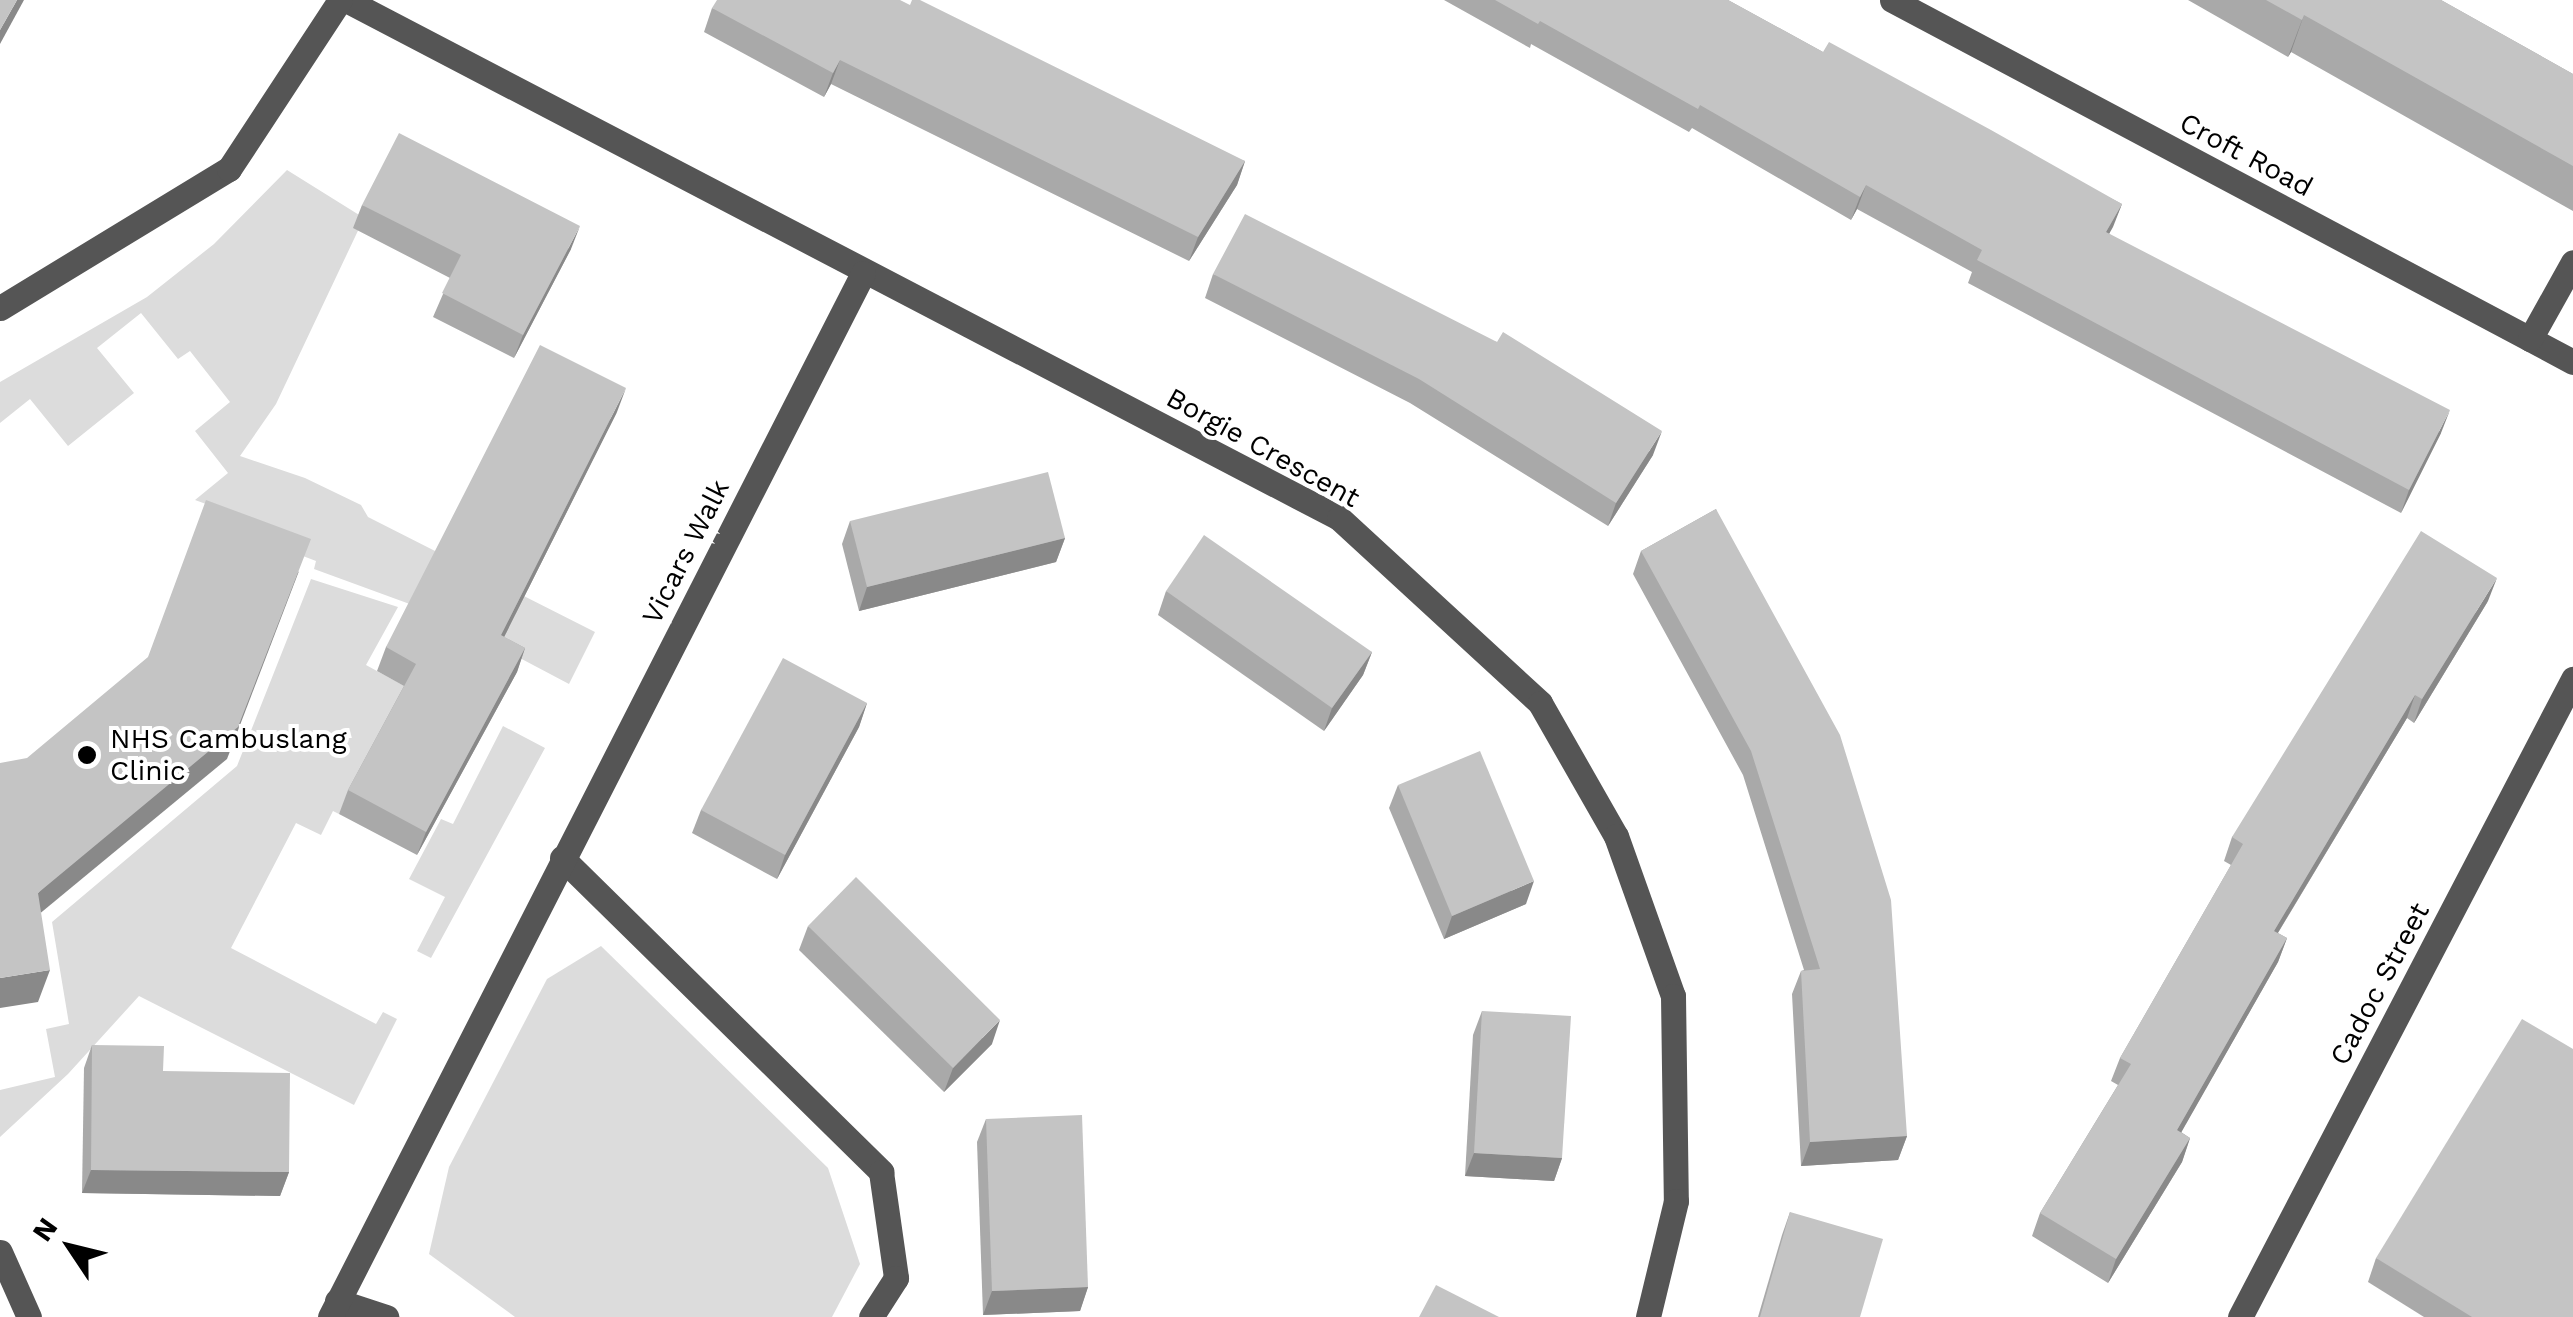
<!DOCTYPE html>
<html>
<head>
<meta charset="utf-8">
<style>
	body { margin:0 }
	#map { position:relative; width:2573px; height:1317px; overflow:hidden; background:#fff; font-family:"Work Sans",sans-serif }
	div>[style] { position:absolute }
	.green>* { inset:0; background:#dcdcdc }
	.minor>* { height:25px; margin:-12.5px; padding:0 12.5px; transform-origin:12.5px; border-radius:12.5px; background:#555 }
	.wall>* { inset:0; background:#a9a9a9 }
	.shaded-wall>* { inset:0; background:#898989 }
	.building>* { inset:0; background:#c4c4c4 }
	.dots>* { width:28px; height:28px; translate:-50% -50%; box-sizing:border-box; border:5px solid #fff; border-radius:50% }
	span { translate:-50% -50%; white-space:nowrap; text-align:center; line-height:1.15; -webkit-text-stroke:8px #fff; paint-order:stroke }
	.street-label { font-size:28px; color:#000 }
	.poi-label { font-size:28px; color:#000 }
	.left { translate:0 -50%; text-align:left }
	.north { position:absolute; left:20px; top:1197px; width:100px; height:100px; -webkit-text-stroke:8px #fff; paint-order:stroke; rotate:305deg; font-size:28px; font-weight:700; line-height:40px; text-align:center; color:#000 }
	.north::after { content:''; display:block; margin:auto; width:35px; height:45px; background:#000; clip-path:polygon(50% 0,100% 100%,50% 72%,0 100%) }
</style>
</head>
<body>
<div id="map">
	<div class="green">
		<div style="clip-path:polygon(287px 170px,364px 218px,276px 404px,240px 456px,305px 478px,361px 505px,368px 517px,595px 632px,569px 684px,437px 614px,314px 569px,316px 561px,269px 543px,272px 528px,195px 500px,228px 473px,195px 431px,230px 402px,190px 351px,178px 359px,141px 313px,97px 348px,134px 393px,68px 446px,30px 399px,0 423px,0 382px,147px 297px,214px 244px)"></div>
		<div style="clip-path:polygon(311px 579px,398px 607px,366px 665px,408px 688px,339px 814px,333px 811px,321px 835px,296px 823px,231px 948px,376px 1024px,383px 1012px,397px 1019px,354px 1105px,139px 996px,68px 1074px,0 1137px,0 1090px,55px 1077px,46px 1029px,69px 1024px,52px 922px,237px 766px)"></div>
		<div style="clip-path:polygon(503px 726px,545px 748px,431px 958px,417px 951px,445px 897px,409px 879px,441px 819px,453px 824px)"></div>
		<div style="clip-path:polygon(601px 946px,828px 1168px,860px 1264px,832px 1317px,515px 1317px,429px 1254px,449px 1167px,547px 979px)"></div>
	</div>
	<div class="minor">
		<div style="left:346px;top:0;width:1120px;rotate:27.55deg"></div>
		<div style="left:1339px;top:518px;width:273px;rotate:42.6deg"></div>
		<div style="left:1540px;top:703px;width:153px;rotate:60.3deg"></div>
		<div style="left:1616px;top:836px;width:170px;rotate:70.4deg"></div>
		<div style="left:1673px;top:996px;width:205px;rotate:89.2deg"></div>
		<div style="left:1676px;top:1201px;width:119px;rotate:103.6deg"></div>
		<div style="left:1892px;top:0;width:771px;rotate:27.99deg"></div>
		<div style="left:0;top:308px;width:268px;rotate:-31.3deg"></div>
		<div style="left:229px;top:169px;width:202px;rotate:-56.7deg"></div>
		<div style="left:2530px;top:339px;width:88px;rotate:-60.8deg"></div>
		<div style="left:562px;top:858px;width:448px;rotate:44.5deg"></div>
		<div style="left:881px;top:1172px;width:107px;rotate:81.9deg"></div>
		<div style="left:896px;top:1278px;width:46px;rotate:122.7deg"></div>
		<div style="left:0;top:1252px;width:71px;rotate:66deg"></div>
		<div style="left:337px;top:1301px;width:52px;rotate:18.1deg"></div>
		<div style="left:330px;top:1317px;width:1172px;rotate:-62.95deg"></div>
		<div style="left:2240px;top:1317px;width:720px;rotate:-62.44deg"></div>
	</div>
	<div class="wall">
		<div style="clip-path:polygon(1444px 0,1728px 0,1823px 52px,2122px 204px,2109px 234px,2441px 433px,2401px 513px,1968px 283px,1972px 272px,1857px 209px,1851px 220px,1692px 128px,1689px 132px,1531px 44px,1530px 48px)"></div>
		<div style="clip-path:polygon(2188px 0,2441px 0,2573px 74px,2573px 211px,2291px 52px,2288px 57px)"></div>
		<div style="clip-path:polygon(712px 8px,1245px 161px,1237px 185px,1189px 261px,831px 84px,824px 97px,704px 32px)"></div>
		<div style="clip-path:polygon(362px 205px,571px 249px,514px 358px,433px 317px,450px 278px,353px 228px)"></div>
		<div style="clip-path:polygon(1213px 274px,1497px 342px,1653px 455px,1608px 526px,1410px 403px,1205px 298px)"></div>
		<div style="clip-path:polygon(617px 412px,504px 637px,525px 648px,517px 672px,417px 855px,339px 814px,348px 790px,404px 686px,377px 671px,386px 647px)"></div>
		<div style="clip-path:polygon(1716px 509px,1907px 1136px,1898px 1160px,1801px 1166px,1792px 994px,1801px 971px,1804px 970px,1743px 775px,1633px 574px,1641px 551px)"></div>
		<div style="clip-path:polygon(850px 521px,1065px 538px,1056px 562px,859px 611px,842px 544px)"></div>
		<div style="clip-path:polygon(1166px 591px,1372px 652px,1363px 675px,1324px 731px,1158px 615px)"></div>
		<div style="clip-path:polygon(2488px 601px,2414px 723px,2407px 718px,2278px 933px,2287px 938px,2278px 962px,2181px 1132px,2190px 1138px,2182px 1162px,2108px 1283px,2032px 1236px,2040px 1213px,2118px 1085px,2111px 1081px,2120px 1058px,2231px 865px,2224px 861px,2232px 837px)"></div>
		<div style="clip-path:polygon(867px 703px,859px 727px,777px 879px,692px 833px,701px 810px)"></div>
		<div style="clip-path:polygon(1398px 785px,1526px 904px,1444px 939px,1389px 808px)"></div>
		<div style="clip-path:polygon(808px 926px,992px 1044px,944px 1092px,799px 950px)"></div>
		<div style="clip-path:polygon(1482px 1011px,1562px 1158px,1554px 1181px,1465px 1176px,1473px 1035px)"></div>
		<div style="clip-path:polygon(92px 1045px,163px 1071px,289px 1172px,280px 1196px,82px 1193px,84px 1068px)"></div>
		<div style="clip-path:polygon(986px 1119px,1088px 1287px,1080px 1311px,983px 1315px,977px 1142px)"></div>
		<div style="clip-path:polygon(1790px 1212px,1860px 1317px,1758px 1317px,1782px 1235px)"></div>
		<div style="clip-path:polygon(2376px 1258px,2573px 1317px,2424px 1317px,2368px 1282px)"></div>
	</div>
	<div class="shaded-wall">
		<div style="clip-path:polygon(17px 0,24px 0,0 44px,0 30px)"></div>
		<div style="clip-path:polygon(2304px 15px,2291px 52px,2288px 57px,2302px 20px)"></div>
		<div style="clip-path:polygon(840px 60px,831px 84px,824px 97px,833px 73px)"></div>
		<div style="clip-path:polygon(1245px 161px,1237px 185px,1189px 261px,1198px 237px)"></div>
		<div style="clip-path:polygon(1866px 185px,1857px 209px,1851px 220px,1860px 197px)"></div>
		<div style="clip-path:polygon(2122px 204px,2113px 227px,2097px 255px,2106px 232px)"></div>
		<div style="clip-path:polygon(580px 226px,571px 249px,514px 358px,523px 335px)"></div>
		<div style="clip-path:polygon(626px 388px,617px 412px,493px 659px,501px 635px)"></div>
		<div style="clip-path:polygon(2450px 410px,2441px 433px,2401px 513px,2409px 490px)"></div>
		<div style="clip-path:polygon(1662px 431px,1653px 455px,1608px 526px,1616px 503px)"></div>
		<div style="clip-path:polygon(1065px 538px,1056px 562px,859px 611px,867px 587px)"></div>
		<div style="clip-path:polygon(299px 571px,227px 759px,26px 925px,38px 893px)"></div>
		<div style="clip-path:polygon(2497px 578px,2488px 601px,2414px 723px,2422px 699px)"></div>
		<div style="clip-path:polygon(525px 648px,517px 672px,417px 855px,426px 832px)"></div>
		<div style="clip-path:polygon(1372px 652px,1363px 675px,1324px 731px,1332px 708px)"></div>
		<div style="clip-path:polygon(2415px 695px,2407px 718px,2265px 954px,2274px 931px)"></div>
		<div style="clip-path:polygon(867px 703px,859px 727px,777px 879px,785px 855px)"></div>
		<div style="clip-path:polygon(1534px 881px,1526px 904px,1444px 939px,1452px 916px)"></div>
		<div style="clip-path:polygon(2287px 938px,2278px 962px,2169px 1154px,2177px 1130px)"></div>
		<div style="clip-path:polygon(50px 970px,38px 1002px,0 1008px,0 978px)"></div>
		<div style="clip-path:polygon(1000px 1020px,992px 1044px,944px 1092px,953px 1068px)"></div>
		<div style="clip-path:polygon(1907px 1136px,1898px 1160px,1801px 1166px,1810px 1142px)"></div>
		<div style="clip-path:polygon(2190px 1138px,2182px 1162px,2108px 1283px,2116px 1259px)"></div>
		<div style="clip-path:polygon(1474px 1153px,1562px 1158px,1554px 1181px,1465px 1176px)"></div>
		<div style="clip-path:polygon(91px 1170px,289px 1172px,280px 1196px,82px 1193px)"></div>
		<div style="clip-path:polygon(1088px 1287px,1080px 1311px,983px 1315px,992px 1291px)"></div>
	</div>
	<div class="building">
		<div style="clip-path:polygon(0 0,17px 0,0 30px)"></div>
		<div style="clip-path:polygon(717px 0,900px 0,910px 5px,912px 0,920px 0,1245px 161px,1198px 237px,840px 60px,833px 73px,712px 8px)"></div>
		<div style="clip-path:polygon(1495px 0,1728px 0,1823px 52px,1829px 42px,1991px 130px,2122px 204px,2106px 232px,2450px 410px,2409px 490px,1977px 260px,1982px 250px,1866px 185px,1860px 197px,1700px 105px,1698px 109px,1540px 21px,1538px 24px)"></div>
		<div style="clip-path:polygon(2266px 0,2441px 0,2573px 74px,2573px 166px,2304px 15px,2302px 20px)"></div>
		<div style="clip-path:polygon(399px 133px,580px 226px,523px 335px,442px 293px,461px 255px,362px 205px)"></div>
		<div style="clip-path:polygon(1245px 214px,1497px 342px,1503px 332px,1662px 431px,1616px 503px,1419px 379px,1213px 274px)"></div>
		<div style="clip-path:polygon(540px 345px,626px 388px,501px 635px,525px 648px,426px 832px,348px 790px,416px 664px,386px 647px)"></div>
		<div style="clip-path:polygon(1048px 472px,1065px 538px,867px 587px,850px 521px)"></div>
		<div style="clip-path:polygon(206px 500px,311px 539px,238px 727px,38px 893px,50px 970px,0 978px,0 763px,27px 758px,148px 657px)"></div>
		<div style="clip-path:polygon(1716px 509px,1840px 735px,1891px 900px,1907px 1136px,1810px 1142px,1801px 971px,1820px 969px,1751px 751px,1641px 551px)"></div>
		<div style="clip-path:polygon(2421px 531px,2497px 578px,2422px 699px,2415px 695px,2274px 931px,2287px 938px,2177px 1130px,2190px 1138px,2116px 1259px,2040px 1213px,2131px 1064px,2120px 1058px,2243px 844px,2232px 837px)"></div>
		<div style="clip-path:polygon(1204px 535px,1372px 652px,1332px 708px,1166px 591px)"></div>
		<div style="clip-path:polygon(783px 658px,867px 703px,785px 855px,701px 810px)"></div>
		<div style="clip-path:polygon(1480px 751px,1534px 881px,1452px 916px,1398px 785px)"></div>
		<div style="clip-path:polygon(856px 877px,1000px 1020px,953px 1068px,808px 926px)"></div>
		<div style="clip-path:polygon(1482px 1011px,1571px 1016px,1562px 1158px,1474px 1153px)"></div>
		<div style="clip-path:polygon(2522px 1019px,2573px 1049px,2573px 1317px,2472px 1317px,2376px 1258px)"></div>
		<div style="clip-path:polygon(92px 1045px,164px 1046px,163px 1071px,290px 1073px,289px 1172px,91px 1170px)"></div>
		<div style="clip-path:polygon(1082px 1115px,1088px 1287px,992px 1291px,986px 1119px)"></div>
		<div style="clip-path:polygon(1790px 1212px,1883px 1239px,1860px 1317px,1760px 1317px)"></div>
		<div style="clip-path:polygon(1436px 1285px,1499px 1317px,1419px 1317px)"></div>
	</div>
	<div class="dots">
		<div style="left:87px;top:755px;background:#000"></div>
	</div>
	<div class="street-label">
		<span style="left:2246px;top:155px;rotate:28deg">Croft Road</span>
		<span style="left:1263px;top:448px;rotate:29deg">Borgie Crescent</span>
		<span style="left:686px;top:552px;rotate:-63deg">Vicars Walk</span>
		<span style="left:2380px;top:984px;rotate:-62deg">Cadoc Street</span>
	</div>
	<div class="poi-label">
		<span class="left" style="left:110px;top:755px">NHS Cambuslang<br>Clinic</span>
	</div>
	<div class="north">N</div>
</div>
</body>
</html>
